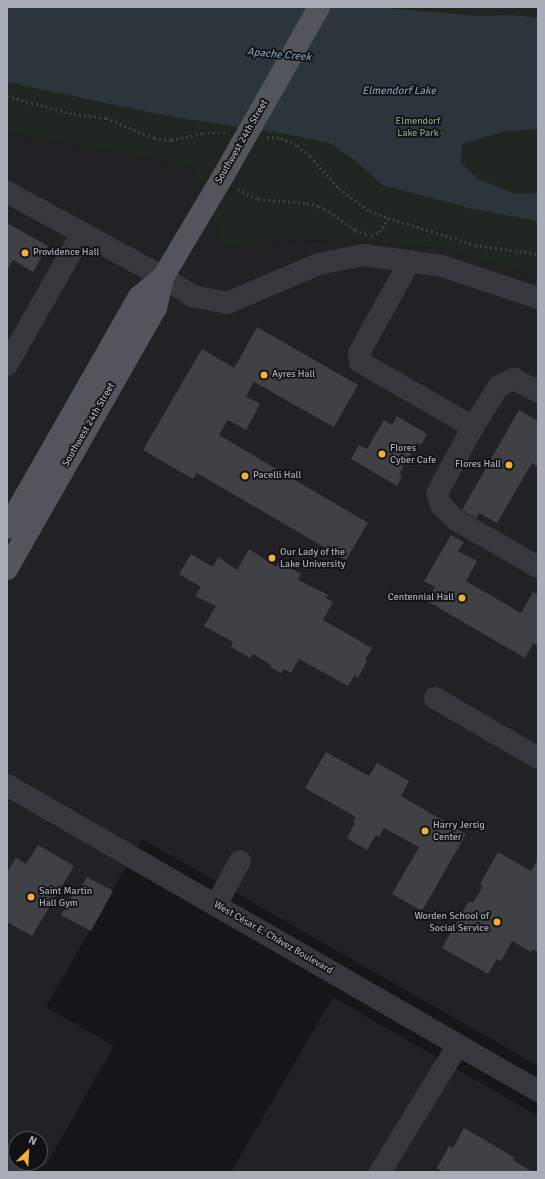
<!DOCTYPE html>
<html>
<head>
<meta charset="utf-8">
<style>
	body { margin:0 }
	#map { position:relative; width:545px; height:1179px; overflow:hidden; background:#161618; font-family:Signika,sans-serif }
	div>[style] { position:absolute }
	.built>* { inset:0; background:#222225 }
	.green>* { inset:0; background:#1e261f }
	.water>* { inset:0; background:#2c353c }
	.building>* { inset:0; background:#404145 }
	.path>* { height:2.5px; margin-top:-1.25px; transform-origin:0; background:repeating-linear-gradient(90deg,#3d3f44 0 2px,transparent 0 5px) }
	.minor>* { height:22px; margin:-11px; padding:0 11px; transform-origin:11px; border-radius:11px; background:#37383d }
	.major>* { height:22px; margin:-11px; padding:0 11px; transform-origin:11px; border-radius:11px; background:#53555c }
	.dots>* { width:11px; height:11px; translate:-50% -50%; box-sizing:border-box; border:2px solid #111113; border-radius:50% }
	span { translate:-50% -50%; white-space:nowrap; text-align:center; line-height:1.15; -webkit-text-stroke:3.5px #111113; paint-order:stroke }
	.park-label { font-size:10px; color:#7fa381 }
	.street-label { font-size:10px; color:#a8adb8 }
	.poi-label { font-size:10px; color:#a8adb8 }
	.left { translate:0 -50%; text-align:left }
	.right { translate:-100% -50%; text-align:right }
	.water-label { font-size:11px; color:#7f9bb3; font-style:italic }
	.frame { position:absolute; inset:0; border:8px solid #a8adb8; pointer-events:none }
	.north { position:absolute; left:8px; top:1131px; width:40px; height:40px; box-sizing:border-box; background:#111113; border:1px solid #4d4f55; border-radius:50%; rotate:24deg; font-size:11px; font-weight:700; line-height:16px; text-align:center; color:#a8adb8 }
	.north::after { content:''; display:block; margin:auto; width:14px; height:18px; background:#f2b134; clip-path:polygon(50% 0,100% 100%,50% 72%,0 100%) }
</style>
</head>
<body>
<div id="map">
	<div class="built">
		<div style="clip-path:polygon(7px 133px,192px 166px,223px 245px,298px 240px,373px 242px,444px 249px,538px 277px,538px 1066px,142px 839px,46px 1007px,114px 1046px,45px 1167px,38px 1163px,40px 1163px,40px 1139px,16px 1139px,16px 1150px,7px 1145px)"></div>
		<div style="clip-path:polygon(333px 997px,538px 1116px,538px 1172px,231px 1172px)"></div>
	</div>
	<div class="green">
		<div style="clip-path:polygon(7px 7px,538px 7px,538px 277px,444px 249px,373px 242px,298px 240px,223px 245px,192px 166px,7px 133px)"></div>
	</div>
	<div class="water">
		<div style="clip-path:polygon(7px 7px,373px 7px,479px 16px,514px 15px,538px 18px,538px 129px,502px 132px,462px 144px,461px 162px,477px 179px,516px 194px,538px 193px,538px 221px,473px 209px,382px 185px,356px 161px,330px 143px,286px 134px,167px 116px,7px 82px)"></div>
	</div>
	<div class="building">
		<div style="clip-path:polygon(7px 223px,48px 246px,33px 272px,13px 260px,7px 270px)"></div>
		<div style="clip-path:polygon(257px 327px,358px 385px,334px 427px,254px 382px,246px 396px,260px 404px,246px 430px,228px 420px,219px 435px,368px 523px,346px 560px,197px 473px,193px 479px,143px 450px,202px 349px,234px 368px)"></div>
		<div style="clip-path:polygon(519px 410px,538px 421px,538px 467px,532px 463px,497px 523px,479px 513px,476px 518px,462px 510px)"></div>
		<div style="clip-path:polygon(397px 416px,427px 434px,421px 445px,417px 443px,399px 474px,402px 476px,397px 486px,351px 459px,359px 445px,367px 449px,384px 420px,392px 425px)"></div>
		<div style="clip-path:polygon(451px 535px,464px 542px,458px 551px,477px 561px,466px 581px,521px 613px,533px 592px,538px 595px,538px 646px,533px 643px,525px 658px,427px 601px,435px 587px,424px 581px)"></div>
		<div style="clip-path:polygon(249px 549px,276px 567px,279px 562px,301px 574px,298px 580px,328px 595px,326px 598px,333px 602px,323px 620px,372px 648px,365px 660px,367px 661px,358px 678px,355px 675px,348px 686px,299px 659px,291px 673px,284px 669px,281px 673px,270px 667px,271px 665px,253px 654px,250px 658px,231px 647px,233px 642px,204px 626px,216px 606px,195px 596px,201px 587px,179px 574px,191px 554px,213px 567px,218px 557px,237px 570px)"></div>
		<div style="clip-path:polygon(326px 752px,369px 776px,377px 763px,409px 781px,401px 796px,466px 834px,422px 911px,392px 894px,419px 847px,384px 828px,379px 837px,376px 835px,367px 850px,347px 838px,355px 823px,353px 822px,356px 817px,305px 788px)"></div>
		<div style="clip-path:polygon(38px 845px,74px 866px,32px 936px,7px 922px,7px 872px,16px 858px,26px 864px)"></div>
		<div style="clip-path:polygon(498px 852px,531px 871px,538px 859px,538px 952px,532px 949px,531px 952px,512px 941px,501px 961px,497px 959px,488px 974px,442px 948px,469px 901px,473px 903px,483px 886px,480px 884px)"></div>
		<div style="clip-path:polygon(87px 877px,113px 891px,91px 931px,61px 915px,73px 894px,76px 896px)"></div>
		<div style="clip-path:polygon(464px 1128px,515px 1158px,513px 1160px,533px 1172px,440px 1172px,441px 1171px,437px 1168px,449px 1146px,453px 1148px)"></div>
	</div>
	<div class="path">
		<div style="left:7px;top:96px;width:69px;rotate:15deg"></div>
		<div style="left:74px;top:114px;width:32px;rotate:7deg"></div>
		<div style="left:106px;top:118px;width:52px;rotate:22.6deg"></div>
		<div style="left:154px;top:138px;width:17px;rotate:7deg"></div>
		<div style="left:171px;top:140px;width:33px;rotate:-12deg"></div>
		<div style="left:203px;top:133px;width:22px"></div>
		<div style="left:267px;top:137px;width:14px;rotate:4deg"></div>
		<div style="left:281px;top:138px;width:17px;rotate:24deg"></div>
		<div style="left:297px;top:145px;width:17px;rotate:40deg"></div>
		<div style="left:310px;top:156px;width:43px;rotate:47.8deg"></div>
		<div style="left:339px;top:188px;width:39px;rotate:37deg"></div>
		<div style="left:370px;top:211px;width:19px;rotate:21deg"></div>
		<div style="left:388px;top:218px;width:91px;rotate:17.2deg"></div>
		<div style="left:475px;top:245px;width:64px;rotate:8.1deg"></div>
		<div style="left:238px;top:189px;width:22px;rotate:27deg"></div>
		<div style="left:258px;top:199px;width:49px;rotate:4.7deg"></div>
		<div style="left:307px;top:203px;width:12px;rotate:14deg"></div>
		<div style="left:319px;top:206px;width:11px;rotate:27deg"></div>
		<div style="left:329px;top:211px;width:32px;rotate:36deg"></div>
		<div style="left:355px;top:230px;width:12px;rotate:20deg"></div>
		<div style="left:371px;top:235px;width:9px;rotate:-21deg"></div>
		<div style="left:379px;top:232px;width:17px;rotate:-57deg"></div>
	</div>
	<div class="minor">
		<div style="left:7px;top:192px;width:178px;rotate:28.6deg"></div>
		<div style="left:163px;top:277px;width:35px;rotate:33deg"></div>
		<div style="left:192px;top:296px;width:36px;rotate:11deg"></div>
		<div style="left:227px;top:303px;width:100px;rotate:-23deg"></div>
		<div style="left:319px;top:264px;width:45px;rotate:-11.6deg"></div>
		<div style="left:363px;top:255px;width:80px;rotate:7.9deg"></div>
		<div style="left:442px;top:266px;width:101px;rotate:18.4deg"></div>
		<div style="left:410px;top:261px;width:105px;rotate:119deg"></div>
		<div style="left:359px;top:353px;width:9px;rotate:84deg"></div>
		<div style="left:360px;top:362px;width:130px;rotate:29.9deg"></div>
		<div style="left:473px;top:427px;width:49px;rotate:-57.6deg"></div>
		<div style="left:499px;top:386px;width:17px;rotate:-25deg"></div>
		<div style="left:514px;top:379px;width:27px;rotate:28deg"></div>
		<div style="left:7px;top:365px;width:152px;rotate:-60.4deg"></div>
		<div style="left:473px;top:427px;width:75px;rotate:118.6deg"></div>
		<div style="left:437px;top:493px;width:13px;rotate:72deg"></div>
		<div style="left:441px;top:505px;width:21px;rotate:45deg"></div>
		<div style="left:456px;top:520px;width:95px;rotate:29.8deg"></div>
		<div style="left:435px;top:698px;width:119px;rotate:30.2deg"></div>
		<div style="left:7px;top:785px;width:613px;rotate:29.95deg"></div>
		<div style="left:216px;top:905px;width:50px;rotate:-61.4deg"></div>
		<div style="left:7px;top:1167px;width:9px;rotate:32deg"></div>
		<div style="left:380px;top:1172px;width:149px;rotate:-58.4deg"></div>
	</div>
	<div class="major">
		<div style="left:7px;top:528px;width:266px;rotate:-60.3deg"></div>
		<div style="left:139px;top:297px;width:31px;rotate:-40deg"></div>
		<div style="left:7px;top:569px;width:301px;rotate:-60.3deg"></div>
		<div style="left:156px;top:308px;width:32px;rotate:-77deg"></div>
		<div style="left:163px;top:277px;width:115px;rotate:-59.2deg"></div>
		<div style="left:222px;top:178px;width:197px;rotate:-60.4deg"></div>
	</div>
	<div class="dots">
		<div style="left:25px;top:253px;background:#f2b134"></div>
		<div style="left:264px;top:375px;background:#f2b134"></div>
		<div style="left:382px;top:454px;background:#f2b134"></div>
		<div style="left:509px;top:465px;background:#f2b134"></div>
		<div style="left:245px;top:476px;background:#f2b134"></div>
		<div style="left:272px;top:558px;background:#f2b134"></div>
		<div style="left:462px;top:598px;background:#f2b134"></div>
		<div style="left:425px;top:831px;background:#f2b134"></div>
		<div style="left:31px;top:897px;background:#f2b134"></div>
		<div style="left:497px;top:922px;background:#f2b134"></div>
	</div>
	<div class="park-label">
		<span style="left:418px;top:127px">Elmendorf<br>Lake Park</span>
	</div>
	<div class="street-label">
		<span style="left:242px;top:142px;rotate:-60deg">Southwest 24th Street</span>
		<span style="left:89px;top:425px;rotate:-60deg">Southwest 24th Street</span>
		<span style="left:273px;top:938px;rotate:30deg">West César E. Chávez Boulevard</span>
	</div>
	<div class="poi-label">
		<span class="left" style="left:33px;top:253px">Providence Hall</span>
		<span class="left" style="left:272px;top:375px">Ayres Hall</span>
		<span class="left" style="left:390px;top:454px">Flores<br>Cyber Cafe</span>
		<span class="right" style="left:501px;top:465px">Flores Hall</span>
		<span class="left" style="left:253px;top:476px">Pacelli Hall</span>
		<span class="left" style="left:280px;top:558px">Our Lady of the<br>Lake University</span>
		<span class="right" style="left:454px;top:598px">Centennial Hall</span>
		<span class="left" style="left:433px;top:831px">Harry Jersig<br>Center</span>
		<span class="left" style="left:39px;top:897px">Saint Martin<br>Hall Gym</span>
		<span class="right" style="left:489px;top:922px">Worden School of<br>Social Service</span>
	</div>
	<div class="water-label">
		<span style="left:279px;top:55px;rotate:5deg">Apache Creek</span>
		<span style="left:399px;top:91px">Elmendorf Lake</span>
	</div>
	<div class="frame"></div>
	<div class="north">N</div>
</div>
</body>
</html>
